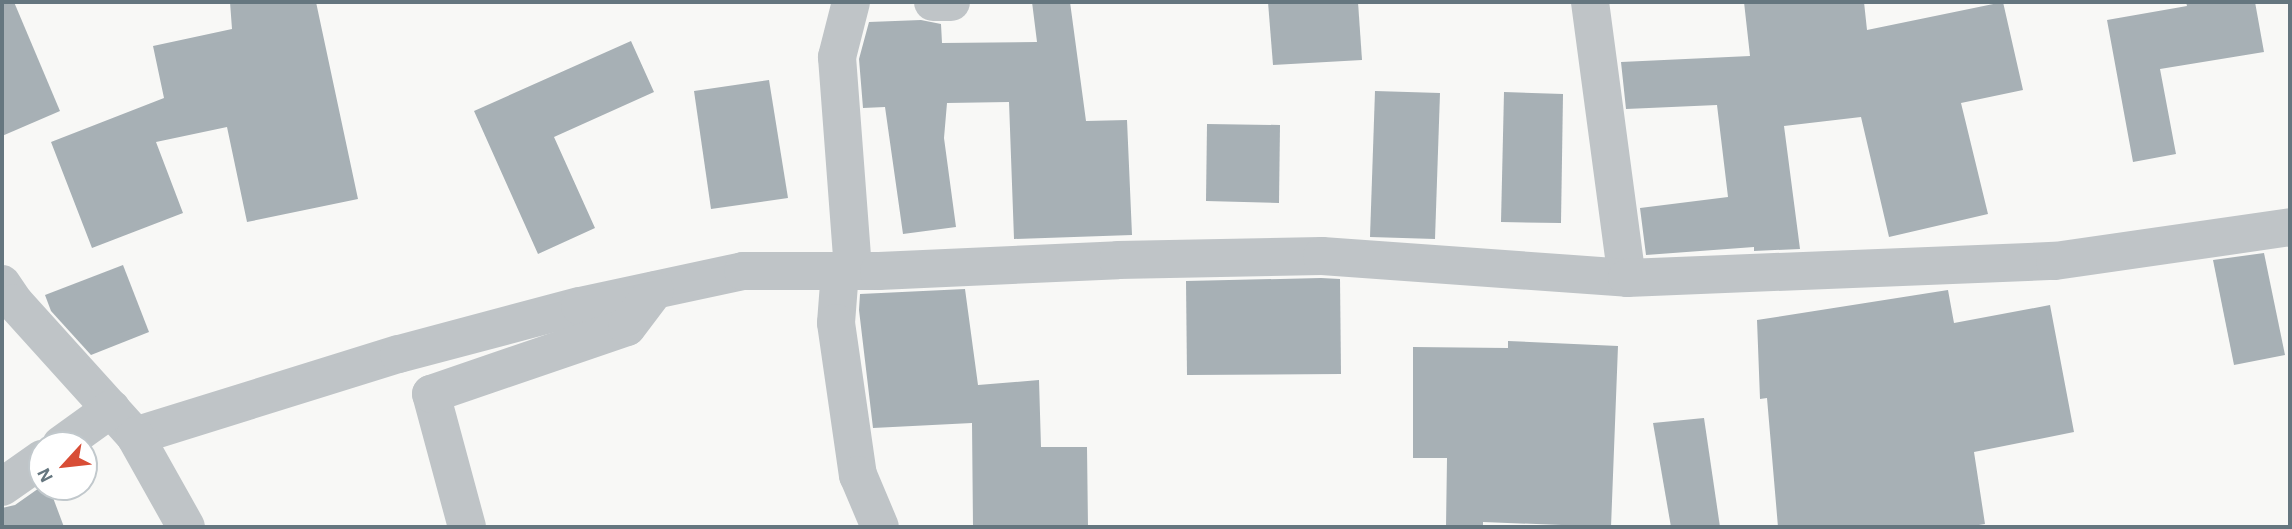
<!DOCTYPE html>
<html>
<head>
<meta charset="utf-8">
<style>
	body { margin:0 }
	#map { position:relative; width:2292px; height:529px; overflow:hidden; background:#f8f8f6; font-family:"Alegreya Sans",sans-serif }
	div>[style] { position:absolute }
	.building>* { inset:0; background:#a7b0b5 }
	.minor>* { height:38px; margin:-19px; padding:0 19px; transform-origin:19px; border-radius:19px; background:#bfc4c7 }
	span { translate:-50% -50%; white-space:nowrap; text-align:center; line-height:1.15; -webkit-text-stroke:7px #fff; paint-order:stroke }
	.frame { position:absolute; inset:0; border:4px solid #65767f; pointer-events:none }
	.north { position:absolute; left:28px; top:431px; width:70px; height:70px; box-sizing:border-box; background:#fff; border:2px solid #c1c8cc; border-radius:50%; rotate:243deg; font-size:19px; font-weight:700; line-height:28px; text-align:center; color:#65767f }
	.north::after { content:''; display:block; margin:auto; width:24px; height:32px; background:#d84d36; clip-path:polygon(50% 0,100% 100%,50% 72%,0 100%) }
</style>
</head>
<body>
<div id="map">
	<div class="building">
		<div style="clip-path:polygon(2px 2px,14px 2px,60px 111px,2px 136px)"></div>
		<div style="clip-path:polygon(230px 2px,316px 2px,358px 199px,247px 222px,227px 127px,156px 142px,183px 213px,92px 248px,51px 142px,164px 98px,153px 46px,232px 29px)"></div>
		<div style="clip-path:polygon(1032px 2px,1070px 2px,1086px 121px,1127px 120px,1132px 235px,1014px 239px,1009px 102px,947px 103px,944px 138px,956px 227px,903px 234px,885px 107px,863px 108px,859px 59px,869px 22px,921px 20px,941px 24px,942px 43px,1037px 42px)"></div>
		<div style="clip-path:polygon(1268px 2px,1358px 2px,1362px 60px,1273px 65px)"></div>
		<div style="clip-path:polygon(1744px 2px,1864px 2px,1867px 30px,2003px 2px,2023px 90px,1961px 103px,1988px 214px,1889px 237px,1861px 117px,1784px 126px,1800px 249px,1754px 251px,1754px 247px,1646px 255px,1640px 208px,1728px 197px,1717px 105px,1626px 109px,1621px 62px,1750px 56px)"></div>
		<div style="clip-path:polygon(2186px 2px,2255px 2px,2264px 52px,2160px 69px,2176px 154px,2133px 162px,2107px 20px,2187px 6px)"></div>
		<div style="clip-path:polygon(631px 41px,654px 92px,554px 137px,595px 228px,538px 254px,474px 111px)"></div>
		<div style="clip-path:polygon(769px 80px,788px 198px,711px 209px,694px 91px)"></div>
		<div style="clip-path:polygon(1375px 91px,1440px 93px,1435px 239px,1370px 237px)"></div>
		<div style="clip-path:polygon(1504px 92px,1563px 94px,1561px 223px,1501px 222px)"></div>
		<div style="clip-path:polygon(1207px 124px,1280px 125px,1279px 203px,1206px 201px)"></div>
		<div style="clip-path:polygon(2264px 253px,2285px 355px,2234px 365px,2213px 260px)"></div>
		<div style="clip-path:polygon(123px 265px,149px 332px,91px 355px,51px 311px,45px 295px)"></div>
		<div style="clip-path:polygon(1321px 278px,1340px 279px,1341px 374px,1187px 375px,1186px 281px)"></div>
		<div style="clip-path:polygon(965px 289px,978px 385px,1039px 380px,1041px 447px,1087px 447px,1088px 527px,973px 527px,972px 423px,873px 428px,859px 310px,860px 294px)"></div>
		<div style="clip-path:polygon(1948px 290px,1954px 323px,2050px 305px,2074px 432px,1974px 452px,1985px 524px,1966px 527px,1778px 527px,1767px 398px,1760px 399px,1757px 320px)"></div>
		<div style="clip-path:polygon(1508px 341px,1618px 346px,1611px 527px,1483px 522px,1483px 527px,1446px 527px,1447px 458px,1413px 458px,1413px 347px,1508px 348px)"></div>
		<div style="clip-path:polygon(1704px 418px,1720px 527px,1671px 527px,1653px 423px)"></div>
		<div style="clip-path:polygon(42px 486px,49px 487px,64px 527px,2px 527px,2px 508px,15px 505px)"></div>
	</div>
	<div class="minor">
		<div style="left:851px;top:2px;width:57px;rotate:104.3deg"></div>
		<div style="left:837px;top:57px;width:215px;rotate:85.7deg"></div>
		<div style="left:933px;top:2px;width:18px"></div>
		<div style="left:1590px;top:2px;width:278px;rotate:82.4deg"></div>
		<div style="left:840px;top:271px;width:52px;rotate:94.4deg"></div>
		<div style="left:836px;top:323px;width:154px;rotate:81.8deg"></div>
		<div style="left:858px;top:475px;width:56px;rotate:67.1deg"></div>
		<div style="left:2px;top:284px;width:23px;rotate:56deg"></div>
		<div style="left:15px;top:303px;width:179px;rotate:47.9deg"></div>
		<div style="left:135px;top:436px;width:276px;rotate:-17.3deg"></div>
		<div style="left:399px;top:354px;width:187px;rotate:-14.9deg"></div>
		<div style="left:580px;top:306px;width:167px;rotate:-12.1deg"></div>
		<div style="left:743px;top:271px;width:136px"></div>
		<div style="left:879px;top:271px;width:239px;rotate:-2.6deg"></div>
		<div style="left:1118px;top:260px;width:204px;rotate:-1.1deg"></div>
		<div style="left:1322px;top:256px;width:306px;rotate:4.1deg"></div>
		<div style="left:1627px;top:278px;width:428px;rotate:-2.3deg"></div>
		<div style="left:2055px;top:261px;width:237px;rotate:-8.2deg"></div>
		<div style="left:135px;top:436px;width:104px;rotate:60.7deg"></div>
		<div style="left:61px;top:445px;width:62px;rotate:-35.8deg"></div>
		<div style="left:2px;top:487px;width:49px;rotate:-35deg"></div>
		<div style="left:467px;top:527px;width:138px;rotate:-105.1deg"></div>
		<div style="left:431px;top:394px;width:207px;rotate:-18.9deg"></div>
		<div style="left:627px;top:327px;width:46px;rotate:-52.9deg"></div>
	</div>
	<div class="frame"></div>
	<div class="north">N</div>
</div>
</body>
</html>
